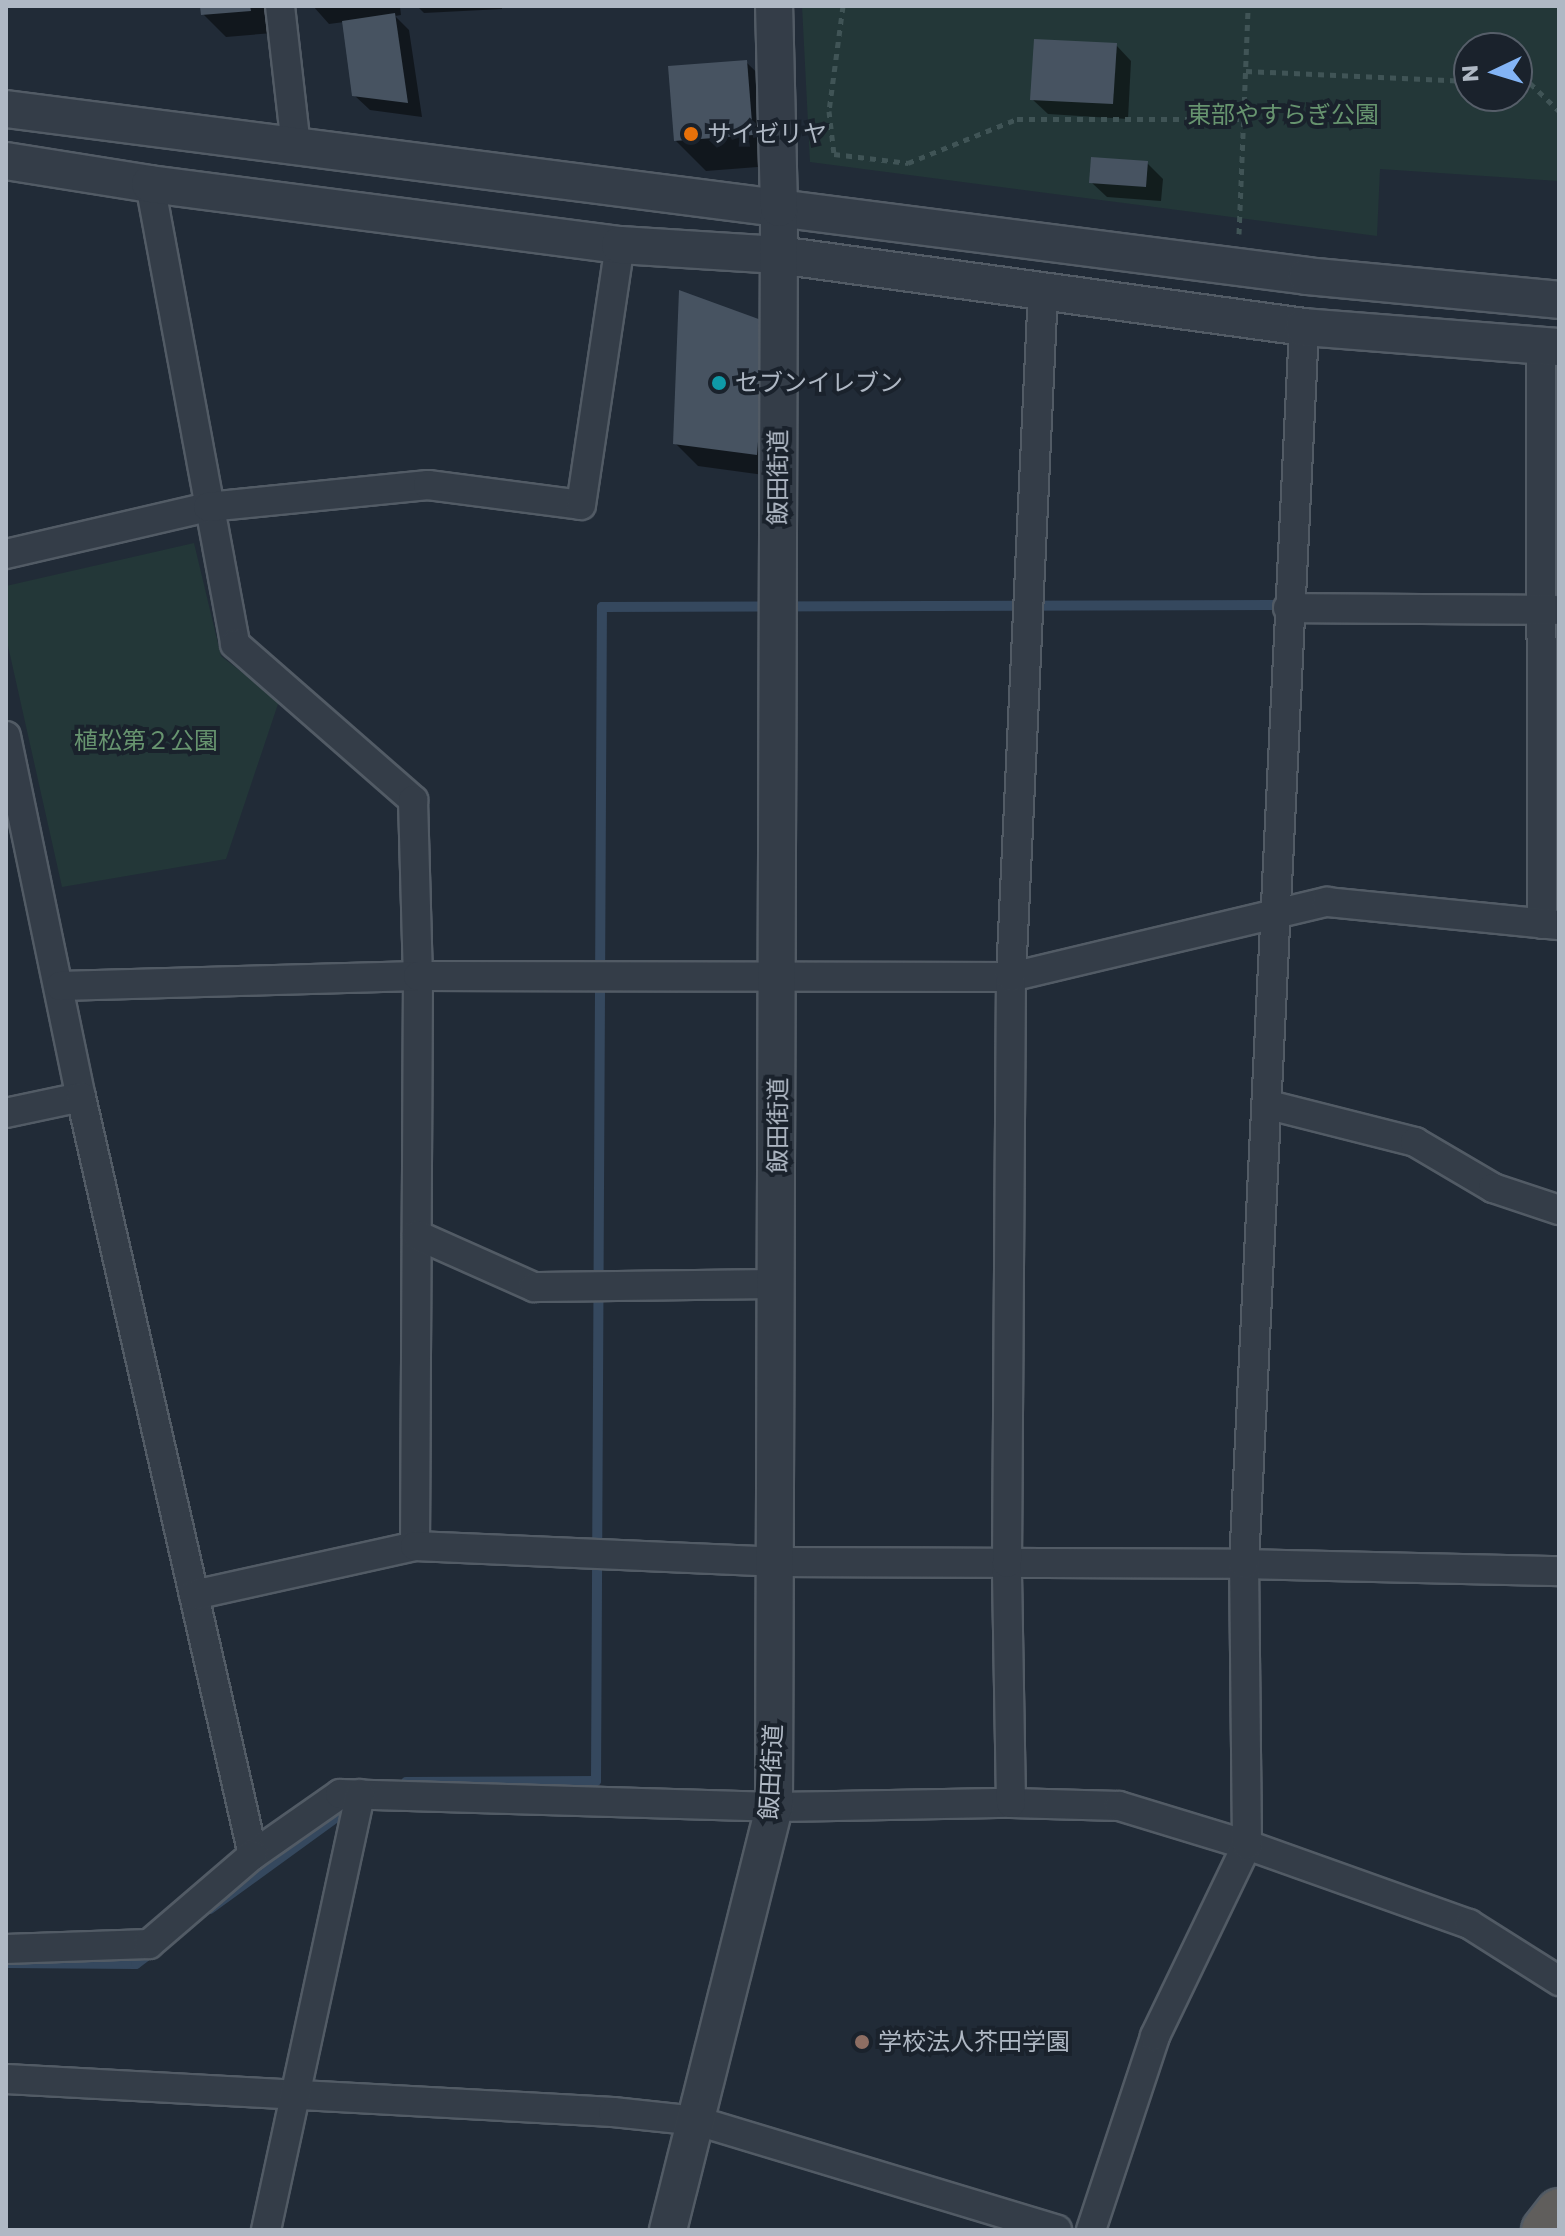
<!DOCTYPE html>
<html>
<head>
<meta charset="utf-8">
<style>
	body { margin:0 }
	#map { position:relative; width:1565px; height:2236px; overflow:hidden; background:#212b37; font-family:Poppins,"Noto Sans JP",sans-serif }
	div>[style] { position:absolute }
	.green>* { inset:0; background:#233738 }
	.shadow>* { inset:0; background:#0007 }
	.stream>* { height:10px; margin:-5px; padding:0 5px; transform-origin:5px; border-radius:5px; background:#35485e }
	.building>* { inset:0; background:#475361 }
	.path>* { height:5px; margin-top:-2.5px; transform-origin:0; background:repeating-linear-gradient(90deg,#405456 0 6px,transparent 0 12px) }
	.roads { filter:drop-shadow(2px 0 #525b65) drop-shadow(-2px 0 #525b65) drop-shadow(0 2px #525b65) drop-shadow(0 -2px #525b65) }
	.minor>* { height:28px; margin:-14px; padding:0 14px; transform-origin:14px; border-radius:14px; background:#343d48 }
	.tertiary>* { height:36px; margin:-18px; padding:0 18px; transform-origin:18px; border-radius:18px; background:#343d48 }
	.trunk>* { height:44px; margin:-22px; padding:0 22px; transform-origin:22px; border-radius:22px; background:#605e5c }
	.dots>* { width:22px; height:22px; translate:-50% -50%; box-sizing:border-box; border:4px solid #1a222c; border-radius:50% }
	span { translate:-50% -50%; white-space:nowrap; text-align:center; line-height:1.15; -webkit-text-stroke:8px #1a222c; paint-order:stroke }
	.park-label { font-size:24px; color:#67946f }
	.poi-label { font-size:24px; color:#afb8c4 }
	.left { translate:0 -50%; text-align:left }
	.street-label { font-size:24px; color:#afb8c4 }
	.frame { position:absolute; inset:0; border:8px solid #afb8c4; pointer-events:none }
	.north { position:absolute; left:1453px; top:32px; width:80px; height:80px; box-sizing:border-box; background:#1a222c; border:2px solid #565e69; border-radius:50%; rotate:266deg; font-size:22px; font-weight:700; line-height:32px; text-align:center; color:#afb8c4 }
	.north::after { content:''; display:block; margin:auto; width:28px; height:36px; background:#83b4f5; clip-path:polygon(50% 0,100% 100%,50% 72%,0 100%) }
</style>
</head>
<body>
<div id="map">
	<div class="green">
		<div style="clip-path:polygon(evenodd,802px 6px,1559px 6px,1559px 181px,1380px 169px,1377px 236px,810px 162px,802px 6px,1469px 48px,1517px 48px,1517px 96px,1469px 96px,1469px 48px)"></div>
		<div style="clip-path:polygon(194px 543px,221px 656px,279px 701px,226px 859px,62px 887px,6px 637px,6px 586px)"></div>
	</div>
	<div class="shadow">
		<div style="clip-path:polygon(202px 6px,271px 6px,273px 33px,226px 37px,203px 14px)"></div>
		<div style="clip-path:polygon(313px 6px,400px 6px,401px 15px,395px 16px,409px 30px,422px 117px,370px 110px,354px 95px,344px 22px,329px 24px)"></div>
		<div style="clip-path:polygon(417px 6px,502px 6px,502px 9px,424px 13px)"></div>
		<div style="clip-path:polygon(1116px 45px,1131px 61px,1128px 119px,1048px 114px,1032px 99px)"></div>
		<div style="clip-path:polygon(746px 62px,777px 92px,782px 165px,706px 171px,676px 141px)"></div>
		<div style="clip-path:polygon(1147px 163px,1163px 179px,1161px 201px,1107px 197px,1091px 182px)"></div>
		<div style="clip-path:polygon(766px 324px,779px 477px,698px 466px,675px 443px)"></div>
	</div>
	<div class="stream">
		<div style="left:406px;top:1782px;width:190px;rotate:-0.3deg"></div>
		<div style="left:596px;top:1781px;width:1174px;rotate:-89.71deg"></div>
		<div style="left:602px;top:607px;width:684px;rotate:-0.17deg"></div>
		<div style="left:210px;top:1909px;width:175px;rotate:-36deg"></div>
		<div style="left:6px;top:1963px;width:130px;rotate:0.4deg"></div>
		<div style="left:136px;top:1964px;width:20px;rotate:-37deg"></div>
	</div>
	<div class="building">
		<div style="clip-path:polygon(200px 6px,250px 6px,251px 11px,201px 15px)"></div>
		<div style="clip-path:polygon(395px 13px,408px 103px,352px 96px,342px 21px)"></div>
		<div style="clip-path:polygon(1034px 39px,1117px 43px,1113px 104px,1030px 100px)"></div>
		<div style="clip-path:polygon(747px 60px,753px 135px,674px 141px,668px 66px)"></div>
		<div style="clip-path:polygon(1091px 157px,1148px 161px,1146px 187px,1089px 183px)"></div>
		<div style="clip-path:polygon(679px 290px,767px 322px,757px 455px,673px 444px)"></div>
	</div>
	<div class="path">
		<div style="left:843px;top:6px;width:106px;rotate:97.6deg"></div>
		<div style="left:829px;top:111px;width:43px;rotate:83.4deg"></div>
		<div style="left:834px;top:154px;width:75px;rotate:6.9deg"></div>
		<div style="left:908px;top:163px;width:118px;rotate:-22deg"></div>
		<div style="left:1017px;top:119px;width:227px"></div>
		<div style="left:1246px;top:71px;width:223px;rotate:2.6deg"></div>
		<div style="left:1517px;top:83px;width:13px"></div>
		<div style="left:1530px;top:83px;width:40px;rotate:44deg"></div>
		<div style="left:1239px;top:234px;width:228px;rotate:-87.7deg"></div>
	</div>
	<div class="roads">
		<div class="minor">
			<div style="left:280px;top:6px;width:141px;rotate:83.5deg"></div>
			<div style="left:150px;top:184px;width:468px;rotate:79.5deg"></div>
			<div style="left:235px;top:644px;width:237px;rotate:41.2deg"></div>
			<div style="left:413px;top:800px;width:176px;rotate:88.4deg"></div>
			<div style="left:418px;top:976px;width:570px;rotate:90.3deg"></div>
			<div style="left:1541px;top:346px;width:578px;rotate:89.9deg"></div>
			<div style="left:6px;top:554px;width:207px;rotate:-13.1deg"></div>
			<div style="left:208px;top:507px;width:221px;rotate:-5.7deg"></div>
			<div style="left:428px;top:485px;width:154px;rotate:7.4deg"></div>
			<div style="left:581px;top:505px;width:263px;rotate:-81.5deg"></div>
			<div style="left:1288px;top:608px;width:267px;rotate:0.4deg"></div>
			<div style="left:6px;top:736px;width:369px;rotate:78.3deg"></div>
			<div style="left:81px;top:1097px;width:77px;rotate:168deg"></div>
			<div style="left:60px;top:986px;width:358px;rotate:-1.6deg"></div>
			<div style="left:418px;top:976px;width:593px;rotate:0.1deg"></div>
			<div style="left:1011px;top:977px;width:325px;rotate:-13.4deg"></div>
			<div style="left:1327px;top:902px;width:233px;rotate:5.7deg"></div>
			<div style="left:81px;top:1097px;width:777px;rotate:77.22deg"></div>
			<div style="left:253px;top:1855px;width:106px;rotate:-35deg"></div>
			<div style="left:340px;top:1794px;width:434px;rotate:1.7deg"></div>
			<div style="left:774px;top:1807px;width:237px;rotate:-1deg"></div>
			<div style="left:1011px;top:1803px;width:108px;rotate:1.6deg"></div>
			<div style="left:1119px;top:1806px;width:134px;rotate:16.9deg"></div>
			<div style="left:1247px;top:1845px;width:236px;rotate:19.6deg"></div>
			<div style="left:1469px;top:1924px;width:107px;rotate:32.3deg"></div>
			<div style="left:1269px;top:1105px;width:151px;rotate:14.2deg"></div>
			<div style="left:1415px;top:1142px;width:91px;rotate:30.5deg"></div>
			<div style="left:1493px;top:1188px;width:70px;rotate:18.4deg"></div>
			<div style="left:417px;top:1235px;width:128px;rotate:24deg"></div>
			<div style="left:534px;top:1287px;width:244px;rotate:-0.7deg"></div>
			<div style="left:194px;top:1595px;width:226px;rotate:-12.5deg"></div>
			<div style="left:415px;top:1546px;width:361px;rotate:2.5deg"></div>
			<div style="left:776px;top:1562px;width:468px;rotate:0.2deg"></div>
			<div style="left:1244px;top:1564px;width:315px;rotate:1.3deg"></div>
			<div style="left:1011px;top:1803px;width:240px;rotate:-91deg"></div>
			<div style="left:1007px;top:1563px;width:586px;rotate:-89.61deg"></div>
			<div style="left:1011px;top:977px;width:687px;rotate:-87.33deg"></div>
			<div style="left:6px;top:1949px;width:143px;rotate:-2deg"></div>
			<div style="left:149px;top:1944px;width:137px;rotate:-40.6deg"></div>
			<div style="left:6px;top:2079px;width:608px;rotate:3.11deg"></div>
			<div style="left:613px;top:2112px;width:84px;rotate:6.1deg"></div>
			<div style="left:697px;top:2121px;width:376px;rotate:16.8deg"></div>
			<div style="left:266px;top:2230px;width:446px;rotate:-77.8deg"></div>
			<div style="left:1091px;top:2230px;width:204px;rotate:-71.7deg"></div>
			<div style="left:1155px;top:2036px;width:212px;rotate:-64.3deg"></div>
			<div style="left:1247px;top:1845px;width:281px;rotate:-90.6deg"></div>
			<div style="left:1244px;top:1564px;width:1238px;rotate:-87.22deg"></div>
		</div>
		<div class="tertiary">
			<div style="left:6px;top:109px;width:1312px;rotate:7.31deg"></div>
			<div style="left:1307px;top:276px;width:253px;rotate:5.4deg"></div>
			<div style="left:6px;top:161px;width:146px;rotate:9.1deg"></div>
			<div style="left:150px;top:184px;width:474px;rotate:7.4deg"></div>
			<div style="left:620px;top:245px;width:159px;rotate:3.6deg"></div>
			<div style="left:779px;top:255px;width:530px;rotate:7.81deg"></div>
			<div style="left:1304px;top:327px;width:256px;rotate:4.5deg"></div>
			<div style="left:668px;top:2230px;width:436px;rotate:-75.9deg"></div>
			<div style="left:774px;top:1807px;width:1599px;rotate:-89.82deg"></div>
			<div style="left:779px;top:208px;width:202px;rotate:-91.4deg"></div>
		</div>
		<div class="trunk">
			<div style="left:1544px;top:2230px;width:24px;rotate:-52deg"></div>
		</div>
	</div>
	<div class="dots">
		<div style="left:691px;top:134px;background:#e8710a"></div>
		<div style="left:719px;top:383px;background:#0f9aa8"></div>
		<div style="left:862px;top:2042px;background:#8d6e63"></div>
	</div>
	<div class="park-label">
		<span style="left:1283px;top:115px">東部やすらぎ公園</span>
		<span style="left:146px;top:741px">植松第２公園</span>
	</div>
	<div class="poi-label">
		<span class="left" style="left:707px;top:134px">サイゼリヤ</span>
		<span class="left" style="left:735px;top:383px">セブンイレブン</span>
		<span class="left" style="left:878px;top:2042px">学校法人芥田学園</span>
	</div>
	<div class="street-label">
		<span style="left:778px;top:477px;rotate:-90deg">飯田街道</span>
		<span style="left:778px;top:1125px;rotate:-90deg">飯田街道</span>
		<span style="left:771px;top:1772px;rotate:-87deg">飯田街道</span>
	</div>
	<div class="frame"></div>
	<div class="north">N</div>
</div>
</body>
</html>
